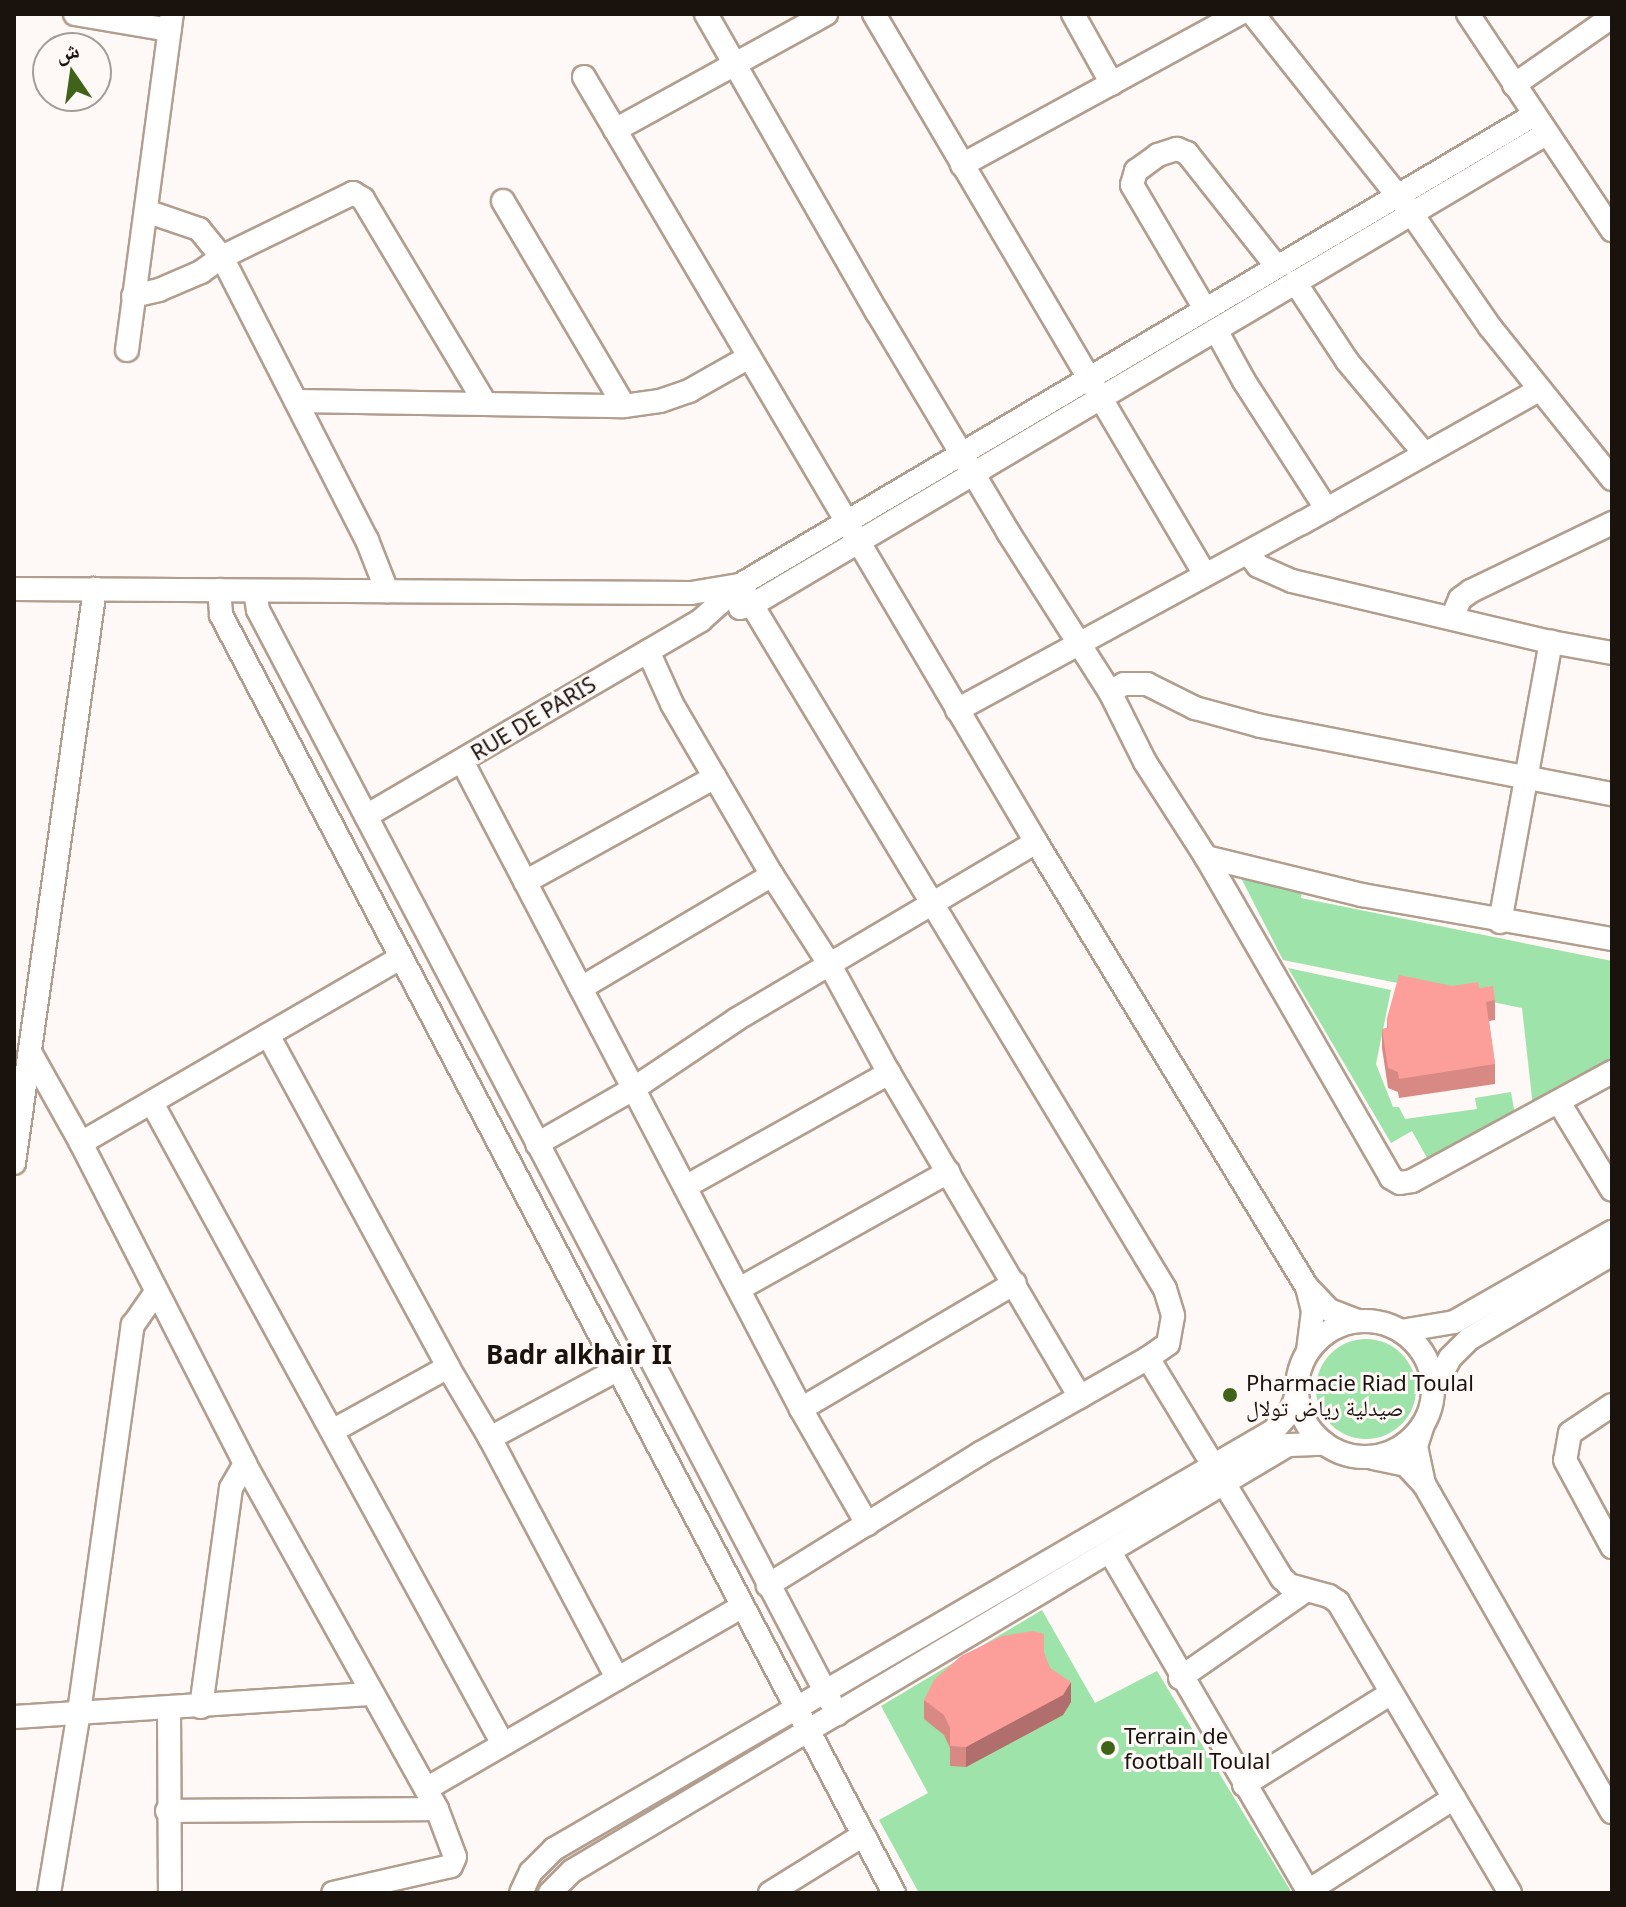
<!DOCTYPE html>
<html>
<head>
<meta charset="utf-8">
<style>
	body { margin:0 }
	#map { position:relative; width:1626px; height:1907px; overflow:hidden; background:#fef9f6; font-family:"Noto Sans","Noto Naskh Arabic",sans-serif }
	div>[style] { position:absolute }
	.green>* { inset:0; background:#9ee3a9 }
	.round { border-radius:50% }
	.roads { filter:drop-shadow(2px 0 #b29e8f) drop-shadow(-2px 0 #b29e8f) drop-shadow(0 2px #b29e8f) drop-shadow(0 -2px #b29e8f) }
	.minor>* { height:22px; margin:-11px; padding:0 11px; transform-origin:11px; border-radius:11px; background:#fff }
	.minor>.ring { margin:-11px; padding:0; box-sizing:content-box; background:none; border:22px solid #fff; border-radius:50% }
	.wall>* { inset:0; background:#d98984 }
	.shaded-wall>* { inset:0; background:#b06f6c }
	.building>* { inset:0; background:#fc9f9a }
	.dots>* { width:22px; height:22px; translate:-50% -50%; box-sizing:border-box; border:4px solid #fef9f6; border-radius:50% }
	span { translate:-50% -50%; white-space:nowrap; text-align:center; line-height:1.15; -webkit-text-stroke:6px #fef9f6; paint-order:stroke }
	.street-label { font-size:22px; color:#1a120d }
	.poi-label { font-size:22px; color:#1a120d }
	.left { translate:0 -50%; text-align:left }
	.quarter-label { font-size:26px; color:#1a120d; font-weight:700 }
	.frame { position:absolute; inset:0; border:16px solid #1a120d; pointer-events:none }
	.north { position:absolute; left:32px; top:32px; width:80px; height:80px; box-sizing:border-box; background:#fef9f6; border:2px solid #a39d99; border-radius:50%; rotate:347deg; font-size:22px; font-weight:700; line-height:32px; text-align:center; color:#1a120d }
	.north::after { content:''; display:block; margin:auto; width:28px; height:36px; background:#40631a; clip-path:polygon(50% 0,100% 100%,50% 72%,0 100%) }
</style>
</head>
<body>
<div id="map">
	<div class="green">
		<div style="clip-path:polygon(1240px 876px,1302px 889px,1301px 898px,1612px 961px,1612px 1061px,1533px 1107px,1522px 1008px,1283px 960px)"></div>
		<div style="clip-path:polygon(1288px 968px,1391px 990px,1376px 1064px,1393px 1107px,1399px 1107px,1405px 1119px,1477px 1109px,1475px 1098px,1511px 1092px,1515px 1115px,1431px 1165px,1412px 1131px,1391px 1143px)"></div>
		<div class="round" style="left:1316px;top:1339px;width:100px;height:100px"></div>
		<div style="clip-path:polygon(1042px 1610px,1095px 1703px,1157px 1671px,1292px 1893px,919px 1893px,879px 1820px,928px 1793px,881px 1706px)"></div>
	</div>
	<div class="roads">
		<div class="minor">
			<div style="left:75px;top:14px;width:96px;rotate:9.6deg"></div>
			<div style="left:706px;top:14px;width:344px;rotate:60.2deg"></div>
			<div style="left:877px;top:312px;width:256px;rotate:59.2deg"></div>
			<div style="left:1008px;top:532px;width:190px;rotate:57.5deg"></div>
			<div style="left:1110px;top:692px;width:78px;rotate:63.4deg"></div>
			<div style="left:1145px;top:762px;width:113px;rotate:57.3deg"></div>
			<div style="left:1206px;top:857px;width:370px;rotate:60deg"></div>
			<div style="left:1391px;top:1178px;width:10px;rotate:29deg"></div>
			<div style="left:1400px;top:1183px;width:12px;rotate:-9deg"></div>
			<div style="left:1412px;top:1181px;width:228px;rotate:-28.6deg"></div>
			<div style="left:874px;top:14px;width:649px;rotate:59.44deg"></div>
			<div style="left:1073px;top:14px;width:80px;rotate:60.9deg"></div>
			<div style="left:1253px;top:14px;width:256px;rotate:51.5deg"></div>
			<div style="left:1412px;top:214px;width:137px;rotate:55.4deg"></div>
			<div style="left:1490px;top:327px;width:195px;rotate:51.2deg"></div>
			<div style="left:1468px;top:14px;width:260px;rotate:56.3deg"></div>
			<div style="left:584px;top:77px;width:889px;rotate:59.42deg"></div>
			<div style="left:1036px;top:842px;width:521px;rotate:58.66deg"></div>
			<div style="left:1514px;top:85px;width:119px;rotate:-34.8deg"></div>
			<div style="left:615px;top:130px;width:241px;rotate:-28.8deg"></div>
			<div style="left:962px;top:165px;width:315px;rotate:-28.6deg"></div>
			<div style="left:503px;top:201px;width:238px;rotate:59.4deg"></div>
			<div style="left:146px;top:211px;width:56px;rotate:18.8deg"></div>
			<div style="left:199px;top:229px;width:36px;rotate:51deg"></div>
			<div style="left:222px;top:257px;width:318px;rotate:62.9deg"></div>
			<div style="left:367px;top:540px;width:55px;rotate:68.6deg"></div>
			<div style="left:1295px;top:282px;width:95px;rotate:56.6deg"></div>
			<div style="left:1347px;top:361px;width:119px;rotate:50.1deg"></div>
			<div style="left:133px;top:296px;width:27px;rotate:-13deg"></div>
			<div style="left:159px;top:290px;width:46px;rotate:-23.2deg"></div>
			<div style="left:201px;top:272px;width:26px;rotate:-36deg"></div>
			<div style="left:222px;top:257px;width:146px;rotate:-26deg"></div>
			<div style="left:353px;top:193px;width:12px;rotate:31deg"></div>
			<div style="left:363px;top:199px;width:238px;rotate:59.1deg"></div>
			<div style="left:1205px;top:309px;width:144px;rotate:-120.5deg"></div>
			<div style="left:1132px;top:185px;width:15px;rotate:-74deg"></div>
			<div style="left:1136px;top:171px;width:27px;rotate:-36deg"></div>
			<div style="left:1158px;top:155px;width:20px;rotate:-18deg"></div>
			<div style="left:1177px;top:149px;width:11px;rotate:22deg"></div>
			<div style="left:1187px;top:153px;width:145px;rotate:51.7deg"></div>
			<div style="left:1216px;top:330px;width:58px;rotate:61.2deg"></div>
			<div style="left:1244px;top:381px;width:153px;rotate:57.2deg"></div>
			<div style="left:127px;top:350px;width:339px;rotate:-82.4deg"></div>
			<div style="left:296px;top:401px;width:328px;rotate:0.9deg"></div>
			<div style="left:624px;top:406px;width:36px;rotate:-8deg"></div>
			<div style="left:660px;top:401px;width:31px;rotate:-19deg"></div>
			<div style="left:689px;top:391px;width:69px;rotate:-29.5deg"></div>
			<div style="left:1248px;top:553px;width:16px;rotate:52deg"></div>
			<div style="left:1258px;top:566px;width:37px;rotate:24deg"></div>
			<div style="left:1292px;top:581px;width:266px;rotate:13.3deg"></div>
			<div style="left:1551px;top:642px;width:62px;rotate:10.2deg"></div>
			<div style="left:14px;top:589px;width:677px;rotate:0.34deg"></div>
			<div style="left:691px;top:593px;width:50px;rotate:-9.3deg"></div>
			<div style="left:740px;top:585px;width:822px;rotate:58.88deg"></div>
			<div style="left:1165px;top:1289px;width:28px;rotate:73deg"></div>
			<div style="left:1173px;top:1316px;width:28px;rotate:100deg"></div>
			<div style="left:1168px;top:1344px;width:24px;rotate:145deg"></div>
			<div style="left:1148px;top:1358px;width:192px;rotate:150.4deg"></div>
			<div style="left:981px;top:1453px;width:251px;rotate:148.2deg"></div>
			<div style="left:219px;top:590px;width:25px;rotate:85deg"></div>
			<div style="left:221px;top:615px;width:1444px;rotate:62.23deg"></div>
			<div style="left:255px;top:591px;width:19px;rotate:81deg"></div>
			<div style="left:258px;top:610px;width:1247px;rotate:62.32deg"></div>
			<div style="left:740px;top:608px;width:12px;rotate:-14deg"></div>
			<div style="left:752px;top:605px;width:923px;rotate:-30.68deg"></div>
			<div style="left:1452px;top:618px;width:21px;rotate:-67deg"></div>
			<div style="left:1460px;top:599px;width:14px;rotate:-36deg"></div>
			<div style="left:1471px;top:591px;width:157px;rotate:-25.7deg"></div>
			<div style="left:648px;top:651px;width:58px;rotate:65.6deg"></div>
			<div style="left:672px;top:704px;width:198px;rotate:59.7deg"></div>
			<div style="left:772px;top:875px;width:107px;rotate:57.2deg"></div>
			<div style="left:830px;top:965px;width:123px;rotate:61.4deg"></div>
			<div style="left:889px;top:1073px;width:376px;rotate:59.5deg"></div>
			<div style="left:1110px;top:692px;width:16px;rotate:-30deg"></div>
			<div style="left:1124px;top:684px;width:23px"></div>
			<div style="left:1147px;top:684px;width:54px;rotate:26.6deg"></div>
			<div style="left:1195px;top:708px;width:68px;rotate:15.3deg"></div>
			<div style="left:1261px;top:726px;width:358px;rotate:11deg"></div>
			<div style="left:957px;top:710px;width:392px;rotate:-28.5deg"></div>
			<div style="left:1302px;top:523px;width:272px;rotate:-29.3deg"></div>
			<div style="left:462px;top:761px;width:731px;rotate:62.38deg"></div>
			<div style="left:801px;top:1409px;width:133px;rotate:60.1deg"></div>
			<div style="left:366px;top:816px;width:388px;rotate:-30.3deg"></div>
			<div style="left:701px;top:620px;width:52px;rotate:-41.9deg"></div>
			<div style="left:740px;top:585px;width:923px;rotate:-30.62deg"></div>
			<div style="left:1206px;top:857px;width:161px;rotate:13.7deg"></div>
			<div style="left:1362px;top:895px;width:254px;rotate:10deg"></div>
			<div style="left:525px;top:882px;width:217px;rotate:-28.9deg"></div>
			<div style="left:1500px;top:922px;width:285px;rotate:-79.7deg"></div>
			<div style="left:581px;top:988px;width:222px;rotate:-30.6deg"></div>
			<div style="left:268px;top:1035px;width:378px;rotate:61.5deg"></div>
			<div style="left:448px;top:1367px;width:82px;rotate:59.4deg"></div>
			<div style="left:490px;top:1438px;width:272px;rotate:62.1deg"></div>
			<div style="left:30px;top:1052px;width:104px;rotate:60.7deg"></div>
			<div style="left:81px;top:1143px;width:360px;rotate:62.9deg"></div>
			<div style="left:245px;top:1464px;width:395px;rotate:60.9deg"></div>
			<div style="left:437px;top:1809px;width:51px;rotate:69.4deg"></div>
			<div style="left:455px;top:1857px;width:10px;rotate:114deg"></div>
			<div style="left:451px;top:1866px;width:121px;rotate:167.1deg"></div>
			<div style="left:152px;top:1103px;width:731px;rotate:61.3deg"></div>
			<div style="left:1560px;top:1104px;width:100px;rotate:58.8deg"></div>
			<div style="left:81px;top:1143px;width:369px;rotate:-30.1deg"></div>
			<div style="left:537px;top:1144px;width:111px;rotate:-29.8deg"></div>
			<div style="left:633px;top:1089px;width:125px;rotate:-33.9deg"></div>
			<div style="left:737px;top:1019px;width:347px;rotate:-30.6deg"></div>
			<div style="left:14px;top:1163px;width:580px;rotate:-81.97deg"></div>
			<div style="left:685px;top:1187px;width:234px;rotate:-29.2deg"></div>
			<div style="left:739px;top:1289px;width:240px;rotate:-29.2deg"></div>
			<div class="ring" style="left:1297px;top:1321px;width:114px;height:114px"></div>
			<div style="left:1401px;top:1331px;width:54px;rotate:-9.6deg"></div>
			<div style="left:1454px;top:1322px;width:182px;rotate:-29.7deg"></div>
			<div style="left:1308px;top:1351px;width:40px;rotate:-82.9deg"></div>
			<div style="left:1313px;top:1311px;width:25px;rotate:-104deg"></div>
			<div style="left:1307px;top:1287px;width:32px;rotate:46deg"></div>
			<div style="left:1329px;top:1310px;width:30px;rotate:21deg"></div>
			<div style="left:1148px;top:1358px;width:258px;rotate:58.7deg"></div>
			<div style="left:1282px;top:1578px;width:10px;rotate:45deg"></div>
			<div style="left:1289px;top:1585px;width:41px;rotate:15.4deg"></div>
			<div style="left:1329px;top:1596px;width:11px;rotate:34deg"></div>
			<div style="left:1338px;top:1602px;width:338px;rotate:59.4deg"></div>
			<div style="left:1433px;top:1389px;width:35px;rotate:-61deg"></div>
			<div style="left:1450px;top:1358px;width:27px;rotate:-45deg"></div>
			<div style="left:1469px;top:1339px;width:166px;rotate:-30.7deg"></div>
			<div style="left:1612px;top:1405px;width:50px;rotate:146.3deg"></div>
			<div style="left:1570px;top:1433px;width:27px;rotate:100deg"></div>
			<div style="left:1565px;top:1460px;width:99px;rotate:61.6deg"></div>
			<div style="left:801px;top:1409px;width:248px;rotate:-30.5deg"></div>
			<div style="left:334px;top:1430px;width:130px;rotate:-28.9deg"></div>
			<div style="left:490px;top:1438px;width:144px;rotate:-28.2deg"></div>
			<div style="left:1373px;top:1458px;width:34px;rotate:12deg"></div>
			<div style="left:1406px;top:1465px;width:26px;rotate:47deg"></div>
			<div style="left:1424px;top:1484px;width:39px;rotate:-102deg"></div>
			<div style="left:1416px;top:1446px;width:22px;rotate:-72deg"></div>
			<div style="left:1424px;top:1484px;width:378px;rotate:60.2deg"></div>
			<div style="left:1110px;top:1552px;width:395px;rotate:59.7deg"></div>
			<div style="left:1180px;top:1678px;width:152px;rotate:-34.8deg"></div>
			<div style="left:201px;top:1707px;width:221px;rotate:-82.2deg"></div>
			<div style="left:231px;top:1488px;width:28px;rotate:-60deg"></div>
			<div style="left:169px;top:1709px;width:184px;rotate:89.7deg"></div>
			<div style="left:14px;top:1717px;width:357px;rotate:-3.7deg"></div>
			<div style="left:1244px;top:1785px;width:173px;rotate:-32deg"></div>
			<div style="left:426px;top:1789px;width:364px;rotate:-30deg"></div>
			<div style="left:167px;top:1811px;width:270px;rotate:-0.4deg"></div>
			<div style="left:1308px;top:1891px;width:173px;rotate:-32.5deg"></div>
			<div style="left:49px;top:1893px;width:183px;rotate:-80.6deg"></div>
			<div style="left:79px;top:1712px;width:391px;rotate:-82.1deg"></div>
			<div style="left:133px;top:1325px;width:40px;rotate:-55.1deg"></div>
			<div style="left:521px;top:1893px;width:23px;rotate:-65deg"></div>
			<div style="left:531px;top:1872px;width:33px;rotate:-45deg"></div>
			<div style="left:554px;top:1849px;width:832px;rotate:-30.17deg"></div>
			<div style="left:1273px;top:1431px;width:27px;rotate:-48deg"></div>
			<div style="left:1291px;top:1411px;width:18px;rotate:-71deg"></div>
			<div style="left:550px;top:1893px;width:31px;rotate:-45deg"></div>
			<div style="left:572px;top:1871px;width:833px;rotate:-30.75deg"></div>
			<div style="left:1288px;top:1445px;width:36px;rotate:-2deg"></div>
			<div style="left:770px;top:1893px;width:110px;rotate:-31.9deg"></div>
		</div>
	</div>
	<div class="wall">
		<div style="clip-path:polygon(1452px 986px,1479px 988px,1495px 1000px,1495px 1020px,1489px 1021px,1495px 1064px,1495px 1084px,1399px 1098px,1398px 1092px,1388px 1088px,1382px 1048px,1382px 1029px,1387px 1028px,1387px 1018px)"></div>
		<div style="clip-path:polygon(1044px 1654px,1050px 1668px,1071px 1702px,1063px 1715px,966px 1767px,950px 1766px,950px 1748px,944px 1735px,924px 1719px,924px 1700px)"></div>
	</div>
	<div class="shaded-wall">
		<div style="clip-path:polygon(1071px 1682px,1071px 1702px,1063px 1715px,966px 1767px,966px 1747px)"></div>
	</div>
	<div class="building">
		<div style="clip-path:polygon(1399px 975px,1452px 986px,1478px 982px,1479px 988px,1493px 986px,1495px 1000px,1486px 1002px,1495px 1064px,1399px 1079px,1398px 1072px,1388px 1068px,1382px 1029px,1388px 1028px,1387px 1018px)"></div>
		<div style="clip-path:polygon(1033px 1631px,1044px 1634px,1044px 1653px,1050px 1668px,1071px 1682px,1063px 1695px,966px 1747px,950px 1746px,950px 1728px,944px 1715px,924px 1700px,934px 1680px,961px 1656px,1002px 1636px)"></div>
	</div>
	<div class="dots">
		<div style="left:1230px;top:1395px;background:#40631a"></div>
		<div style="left:1108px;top:1748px;background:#40631a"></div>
	</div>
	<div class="street-label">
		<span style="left:533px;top:718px;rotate:-31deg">RUE DE PARIS</span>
	</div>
	<div class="poi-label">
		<span class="left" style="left:1246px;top:1395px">Pharmacie Riad Toulal<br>صيدلية رياض تولال</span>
		<span class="left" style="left:1124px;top:1748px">Terrain de<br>football Toulal</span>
	</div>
	<div class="quarter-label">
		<span style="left:579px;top:1355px">Badr alkhair II</span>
	</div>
	<div class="frame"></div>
	<div class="north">ش</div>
</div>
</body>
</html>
